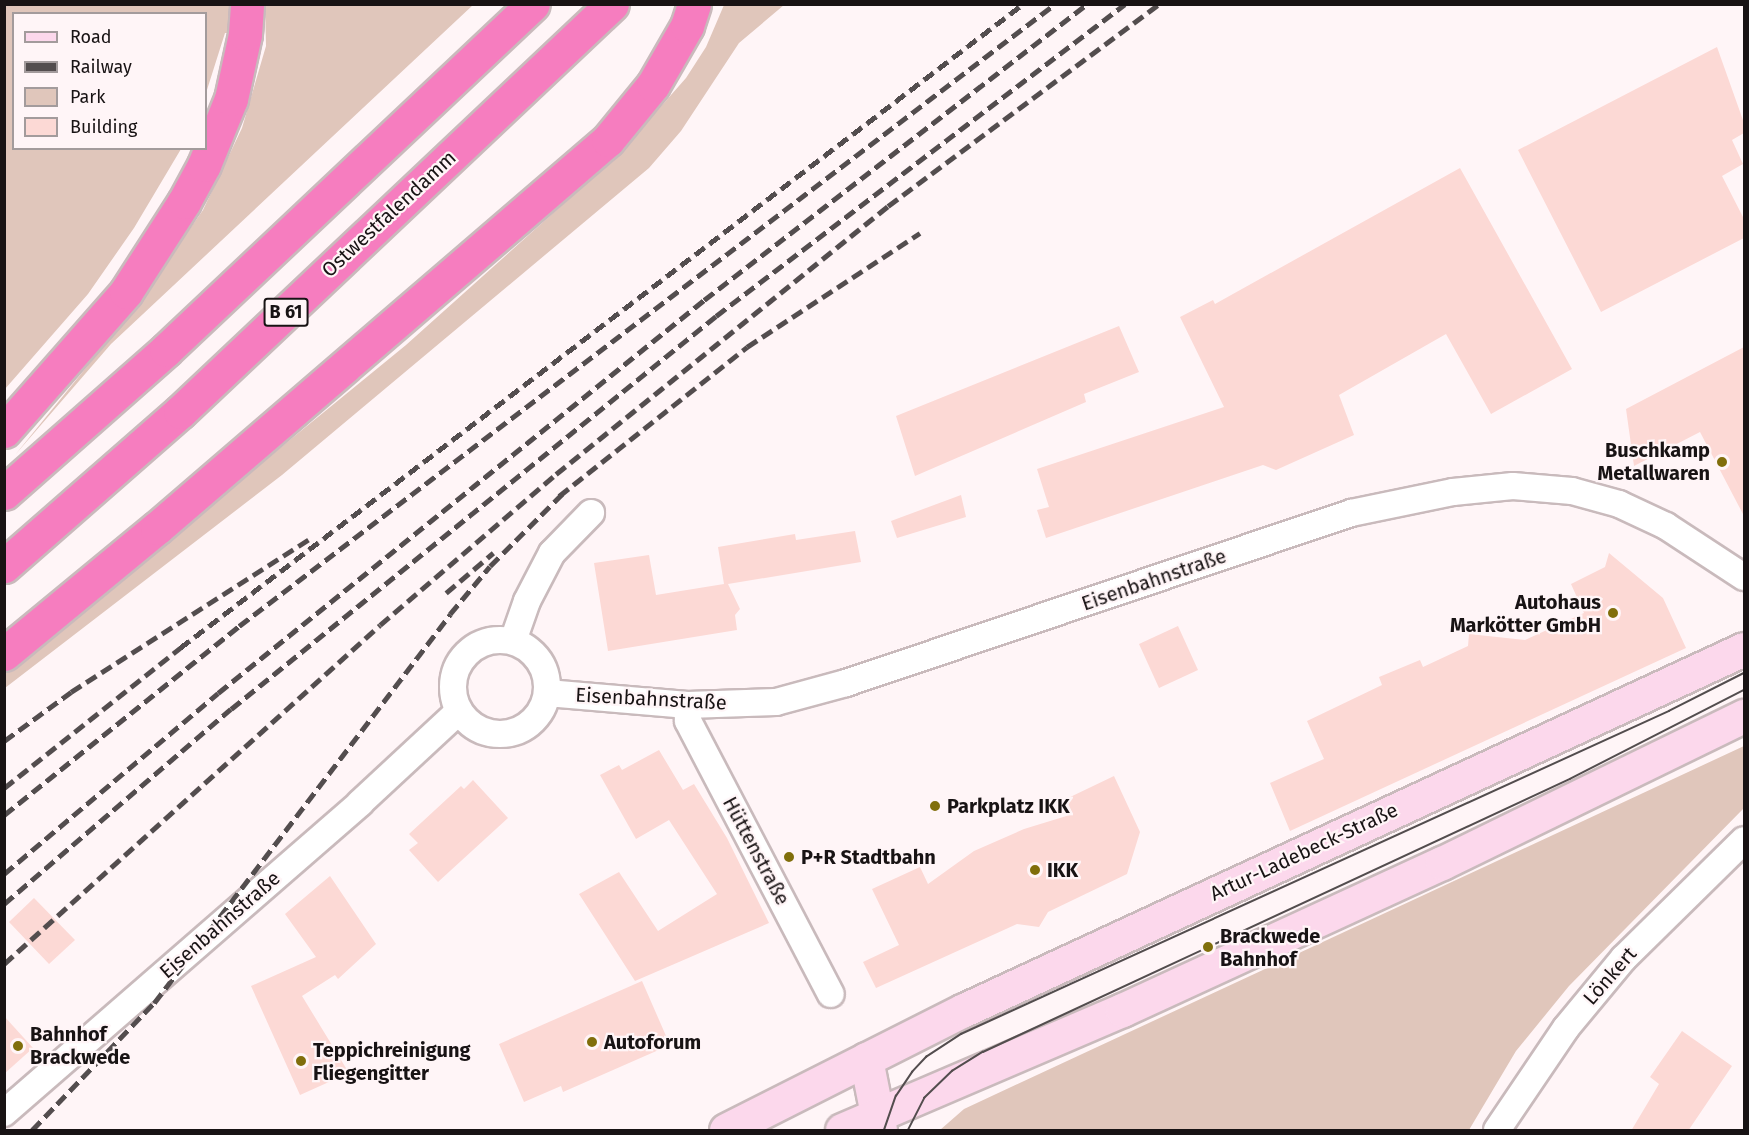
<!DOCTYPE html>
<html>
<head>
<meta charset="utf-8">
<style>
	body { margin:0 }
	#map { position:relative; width:1749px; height:1135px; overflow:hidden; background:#fff5f7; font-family:"Fira Sans",sans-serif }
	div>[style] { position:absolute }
	.green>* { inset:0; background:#e0c6bb }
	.building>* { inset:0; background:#fcd9d5 }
	.roads { filter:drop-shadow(2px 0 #c9babc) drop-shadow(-2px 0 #c9babc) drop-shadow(0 2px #c9babc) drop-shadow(0 -2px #c9babc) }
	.street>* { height:26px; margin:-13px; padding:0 13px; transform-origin:13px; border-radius:13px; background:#fff }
	.street>.ring { margin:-13px; padding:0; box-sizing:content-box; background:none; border:26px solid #fff; border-radius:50% }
	.secondary>* { height:33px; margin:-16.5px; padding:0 16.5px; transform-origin:16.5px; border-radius:16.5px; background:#fcd8ec }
	.highway>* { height:33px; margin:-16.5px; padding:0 16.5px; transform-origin:16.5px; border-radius:16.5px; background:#f67dbf }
	.tram>* { height:1.5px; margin:-0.75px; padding:0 0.75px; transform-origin:0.75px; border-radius:0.75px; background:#534d4e }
	.rail>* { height:4.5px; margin-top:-2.25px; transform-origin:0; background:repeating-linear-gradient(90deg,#534d4e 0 12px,transparent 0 18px) }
	.dots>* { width:16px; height:16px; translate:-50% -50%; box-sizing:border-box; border:3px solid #fff5f7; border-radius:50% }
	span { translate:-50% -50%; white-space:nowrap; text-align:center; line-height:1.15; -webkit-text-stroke:4.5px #fff5f7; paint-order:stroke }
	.shield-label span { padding:2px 4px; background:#fff5f7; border:2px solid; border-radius:4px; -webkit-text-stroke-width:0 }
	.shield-label { font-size:18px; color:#181314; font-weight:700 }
	.street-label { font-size:20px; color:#181314 }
	.poi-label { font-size:20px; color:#181314; font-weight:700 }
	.right { translate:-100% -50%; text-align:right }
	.left { translate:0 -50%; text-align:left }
	.frame { position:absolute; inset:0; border:6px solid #181314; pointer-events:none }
	.legend { position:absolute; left:12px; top:12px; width:195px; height:138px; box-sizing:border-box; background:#fff5f7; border:2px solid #a39b9c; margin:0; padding:8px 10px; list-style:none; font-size:18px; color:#181314 }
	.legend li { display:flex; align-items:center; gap:12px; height:30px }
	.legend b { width:30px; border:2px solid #a39b9c }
</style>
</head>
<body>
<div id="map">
	<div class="green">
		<div style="clip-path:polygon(5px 5px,232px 5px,229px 33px,225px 33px,206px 93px,206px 14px,14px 14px,14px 148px,181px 149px,134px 228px,88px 294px,5px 389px)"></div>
		<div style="clip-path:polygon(265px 5px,473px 5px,111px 344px,15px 455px,133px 310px,203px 210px,242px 128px,266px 46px)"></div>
		<div style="clip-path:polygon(724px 5px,784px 5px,739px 43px,681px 131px,649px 168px,282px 475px,5px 688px,5px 673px,406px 345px,618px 155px,686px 78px,706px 47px)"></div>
		<div style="clip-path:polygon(1744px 746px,1744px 808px,1569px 986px,1516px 1051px,1469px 1130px,940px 1130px,964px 1109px)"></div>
	</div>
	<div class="building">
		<div style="clip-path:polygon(1717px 47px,1744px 123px,1744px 133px,1732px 140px,1743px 164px,1722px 176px,1744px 219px,1744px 238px,1601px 312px,1518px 150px)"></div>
		<div style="clip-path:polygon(1460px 168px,1572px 369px,1491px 414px,1446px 334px,1339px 395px,1354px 435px,1276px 470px,1263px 465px,1046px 538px,1037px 510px,1049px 507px,1037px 469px,1224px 407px,1180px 317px,1213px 300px,1215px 304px)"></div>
		<div style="clip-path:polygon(1119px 326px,1139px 372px,1084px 394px,1086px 402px,915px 476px,896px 416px)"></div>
		<div style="clip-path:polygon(1744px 347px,1744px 516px,1700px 432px,1634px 466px,1626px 409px)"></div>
		<div style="clip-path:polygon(961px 495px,966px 517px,897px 538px,891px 521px)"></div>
		<div style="clip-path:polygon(855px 531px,861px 562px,728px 584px,740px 609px,735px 615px,737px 630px,608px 651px,594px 563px,649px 555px,656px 595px,724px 584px,718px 547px,795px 534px,796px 540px)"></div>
		<div style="clip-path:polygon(1609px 553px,1663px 598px,1686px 648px,1290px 831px,1270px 783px,1324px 759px,1307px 721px,1382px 685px,1379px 677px,1420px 660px,1423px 667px,1468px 646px,1469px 634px,1525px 640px,1584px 613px,1571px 584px,1605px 567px)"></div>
		<div style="clip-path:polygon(1178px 626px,1198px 670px,1159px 688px,1139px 644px)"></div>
		<div style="clip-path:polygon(659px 750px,683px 790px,694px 784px,727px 838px,769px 923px,635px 981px,579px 894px,619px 872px,658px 931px,717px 894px,669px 820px,636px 839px,600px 775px,619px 765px,622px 770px)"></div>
		<div style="clip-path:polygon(1114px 776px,1140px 832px,1127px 874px,1048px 912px,1039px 927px,1017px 924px,876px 988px,863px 962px,899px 945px,872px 889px,920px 867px,928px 884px,974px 851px,1024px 829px,1073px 814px,1066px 799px)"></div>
		<div style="clip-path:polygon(473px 780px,508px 818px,438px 882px,409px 850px,418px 843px,409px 834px,461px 786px,464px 789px)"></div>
		<div style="clip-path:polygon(330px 876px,376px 944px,338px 979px,335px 975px,302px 996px,349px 1073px,300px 1095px,251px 986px,316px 957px,285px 914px)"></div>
		<div style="clip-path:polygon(34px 898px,75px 940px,49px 964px,9px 922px)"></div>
		<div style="clip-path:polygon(642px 981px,670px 1045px,563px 1092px,561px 1086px,524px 1102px,499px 1044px)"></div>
		<div style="clip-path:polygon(4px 1016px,33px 1048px,4px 1074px)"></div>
		<div style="clip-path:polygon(1682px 1031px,1732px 1066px,1688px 1131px,1631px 1131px,1659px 1084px,1650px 1077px)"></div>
	</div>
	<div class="roads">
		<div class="street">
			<div class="ring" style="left:453px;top:640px;width:68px;height:68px"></div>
			<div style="left:513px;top:641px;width:42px;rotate:-70.7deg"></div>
			<div style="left:527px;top:601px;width:54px;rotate:-62.5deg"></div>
			<div style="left:552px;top:553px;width:56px;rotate:-45.7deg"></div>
			<div style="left:547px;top:693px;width:141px;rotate:4.9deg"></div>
			<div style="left:687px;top:705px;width:89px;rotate:-1.9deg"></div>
			<div style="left:776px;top:702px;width:73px;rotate:-15.2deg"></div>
			<div style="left:846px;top:683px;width:533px;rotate:-18.6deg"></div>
			<div style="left:1351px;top:513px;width:104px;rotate:-11.6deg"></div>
			<div style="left:1453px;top:492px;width:60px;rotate:-5.7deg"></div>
			<div style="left:1513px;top:486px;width:59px;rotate:4.8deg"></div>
			<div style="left:1572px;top:491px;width:49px;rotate:15.5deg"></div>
			<div style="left:1619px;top:504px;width:52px;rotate:25.1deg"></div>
			<div style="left:1666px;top:526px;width:93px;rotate:33.2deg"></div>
			<div style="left:687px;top:705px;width:16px;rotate:86deg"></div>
			<div style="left:688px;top:721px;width:308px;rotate:62.4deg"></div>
			<div style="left:4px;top:1113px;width:472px;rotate:-41deg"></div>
			<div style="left:360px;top:803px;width:135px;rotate:-42.9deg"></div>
			<div style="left:1497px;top:1130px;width:123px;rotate:-55.9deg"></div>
			<div style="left:1566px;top:1028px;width:91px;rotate:-50.4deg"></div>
			<div style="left:1624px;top:958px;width:168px;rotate:-44.5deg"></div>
		</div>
		<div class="secondary">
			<div style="left:866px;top:1059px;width:72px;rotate:78.8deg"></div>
			<div style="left:726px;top:1130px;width:267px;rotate:-26.8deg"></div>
			<div style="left:964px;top:1010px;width:859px;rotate:-24.84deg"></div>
			<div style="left:842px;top:1130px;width:305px;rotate:-23.2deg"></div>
			<div style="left:1122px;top:1010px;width:352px;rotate:-24.7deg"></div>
			<div style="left:1442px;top:863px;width:336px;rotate:-26deg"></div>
		</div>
		<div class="highway">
			<div style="left:4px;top:431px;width:185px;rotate:-48.7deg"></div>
			<div style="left:126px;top:292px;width:107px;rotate:-57.2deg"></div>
			<div style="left:184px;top:202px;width:42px;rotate:-61.6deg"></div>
			<div style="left:204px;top:165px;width:71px;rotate:-67.8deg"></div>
			<div style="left:231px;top:99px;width:66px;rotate:-77.8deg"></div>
			<div style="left:245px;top:34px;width:30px;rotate:-86deg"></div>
			<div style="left:4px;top:493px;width:216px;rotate:-41.4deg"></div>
			<div style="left:166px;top:350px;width:504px;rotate:-43.31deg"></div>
			<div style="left:4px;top:566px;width:234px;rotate:-41.2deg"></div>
			<div style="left:180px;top:412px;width:594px;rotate:-43.36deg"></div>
			<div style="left:4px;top:654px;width:198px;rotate:-39.5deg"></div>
			<div style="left:157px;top:528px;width:595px;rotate:-40.71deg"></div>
			<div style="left:608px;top:140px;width:71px;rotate:-50.7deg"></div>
			<div style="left:653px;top:85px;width:68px;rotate:-60deg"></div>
			<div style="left:687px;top:26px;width:23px;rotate:-72deg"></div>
		</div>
	</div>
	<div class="tram">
		<div style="left:884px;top:1130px;width:36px;rotate:-71deg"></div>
		<div style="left:896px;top:1096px;width:29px;rotate:-56deg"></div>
		<div style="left:912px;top:1072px;width:21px;rotate:-47deg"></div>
		<div style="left:926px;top:1057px;width:42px;rotate:-33.3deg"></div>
		<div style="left:961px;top:1034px;width:778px;rotate:-24.52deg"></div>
		<div style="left:1669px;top:711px;width:84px;rotate:-26.9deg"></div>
		<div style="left:908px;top:1130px;width:36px;rotate:-63deg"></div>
		<div style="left:924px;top:1098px;width:39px;rotate:-44deg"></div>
		<div style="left:952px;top:1071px;width:36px;rotate:-32deg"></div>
		<div style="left:983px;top:1052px;width:647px;rotate:-24.94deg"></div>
		<div style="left:1570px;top:779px;width:195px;rotate:-27.1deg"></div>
	</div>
	<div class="rail">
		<div style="left:559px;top:496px;width:240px;rotate:-38.4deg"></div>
		<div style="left:747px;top:347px;width:207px;rotate:-33.4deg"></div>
		<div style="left:446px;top:593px;width:62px;rotate:-40.4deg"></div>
		<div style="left:4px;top:741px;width:83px;rotate:-36.2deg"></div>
		<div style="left:71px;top:692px;width:285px;rotate:-32.7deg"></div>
		<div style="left:4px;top:788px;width:225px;rotate:-38.5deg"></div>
		<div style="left:180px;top:648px;width:1061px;rotate:-37.38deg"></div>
		<div style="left:4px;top:815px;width:302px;rotate:-38.8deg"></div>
		<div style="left:239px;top:626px;width:1026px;rotate:-37.32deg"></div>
		<div style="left:4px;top:874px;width:280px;rotate:-40.2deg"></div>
		<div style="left:218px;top:693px;width:625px;rotate:-38.96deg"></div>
		<div style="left:704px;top:300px;width:484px;rotate:-37.7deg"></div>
		<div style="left:4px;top:904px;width:299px;rotate:-40.7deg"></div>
		<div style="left:231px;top:709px;width:624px;rotate:-39.02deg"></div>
		<div style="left:716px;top:316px;width:514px;rotate:-37.34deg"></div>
		<div style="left:4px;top:964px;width:506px;rotate:-42.04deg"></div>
		<div style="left:380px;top:625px;width:232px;rotate:-40.6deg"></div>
		<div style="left:556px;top:474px;width:427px;rotate:-38.9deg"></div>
		<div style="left:888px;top:206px;width:338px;rotate:-36.7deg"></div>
		<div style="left:32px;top:1130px;width:176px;rotate:-46.2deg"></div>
		<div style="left:154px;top:1003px;width:489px;rotate:-52.7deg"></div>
		<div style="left:450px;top:614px;width:62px;rotate:-50.2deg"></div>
		<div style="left:490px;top:566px;width:105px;rotate:-45deg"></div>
	</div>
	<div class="dots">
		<div style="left:1722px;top:462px;background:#806e0b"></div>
		<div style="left:1613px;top:613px;background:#806e0b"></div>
		<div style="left:935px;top:806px;background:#806e0b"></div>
		<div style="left:789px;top:857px;background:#806e0b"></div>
		<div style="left:1035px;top:870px;background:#806e0b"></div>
		<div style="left:1208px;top:947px;background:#806e0b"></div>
		<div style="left:592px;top:1042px;background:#806e0b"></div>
		<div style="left:18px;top:1046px;background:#806e0b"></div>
		<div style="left:301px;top:1061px;background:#806e0b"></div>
	</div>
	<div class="shield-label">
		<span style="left:286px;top:312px">B 61</span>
	</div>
	<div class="street-label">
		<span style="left:389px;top:214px;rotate:-43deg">Ostwestfalendamm</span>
		<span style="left:1154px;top:580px;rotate:-19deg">Eisenbahnstraße</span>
		<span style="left:651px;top:699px;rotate:3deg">Eisenbahnstraße</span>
		<span style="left:756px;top:851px;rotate:62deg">Hüttenstraße</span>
		<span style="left:1304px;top:852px;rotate:-25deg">Artur-Ladebeck-Straße</span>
		<span style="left:220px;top:925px;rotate:-41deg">Eisenbahnstraße</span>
		<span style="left:1610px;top:976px;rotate:-49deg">Lönkert</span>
	</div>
	<div class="poi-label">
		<span class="right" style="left:1710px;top:462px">Buschkamp<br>Metallwaren</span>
		<span class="right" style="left:1601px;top:614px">Autohaus<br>Markötter GmbH</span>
		<span class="left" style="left:947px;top:806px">Parkplatz IKK</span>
		<span class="left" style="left:801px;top:857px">P+R Stadtbahn</span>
		<span class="left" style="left:1047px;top:870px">IKK</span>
		<span class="left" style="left:1220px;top:948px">Brackwede<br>Bahnhof</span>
		<span class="left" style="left:30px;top:1046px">Bahnhof<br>Brackwede</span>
		<span class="left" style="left:604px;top:1042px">Autoforum</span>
		<span class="left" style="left:313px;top:1062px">Teppichreinigung<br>Fliegengitter</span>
	</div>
	<div class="frame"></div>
	<ul class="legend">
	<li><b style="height:8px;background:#fcd8ec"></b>Road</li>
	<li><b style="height:8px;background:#534d4e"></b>Railway</li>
	<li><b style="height:16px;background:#e0c6bb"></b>Park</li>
	<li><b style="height:16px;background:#fcd9d5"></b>Building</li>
	</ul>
</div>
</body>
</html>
